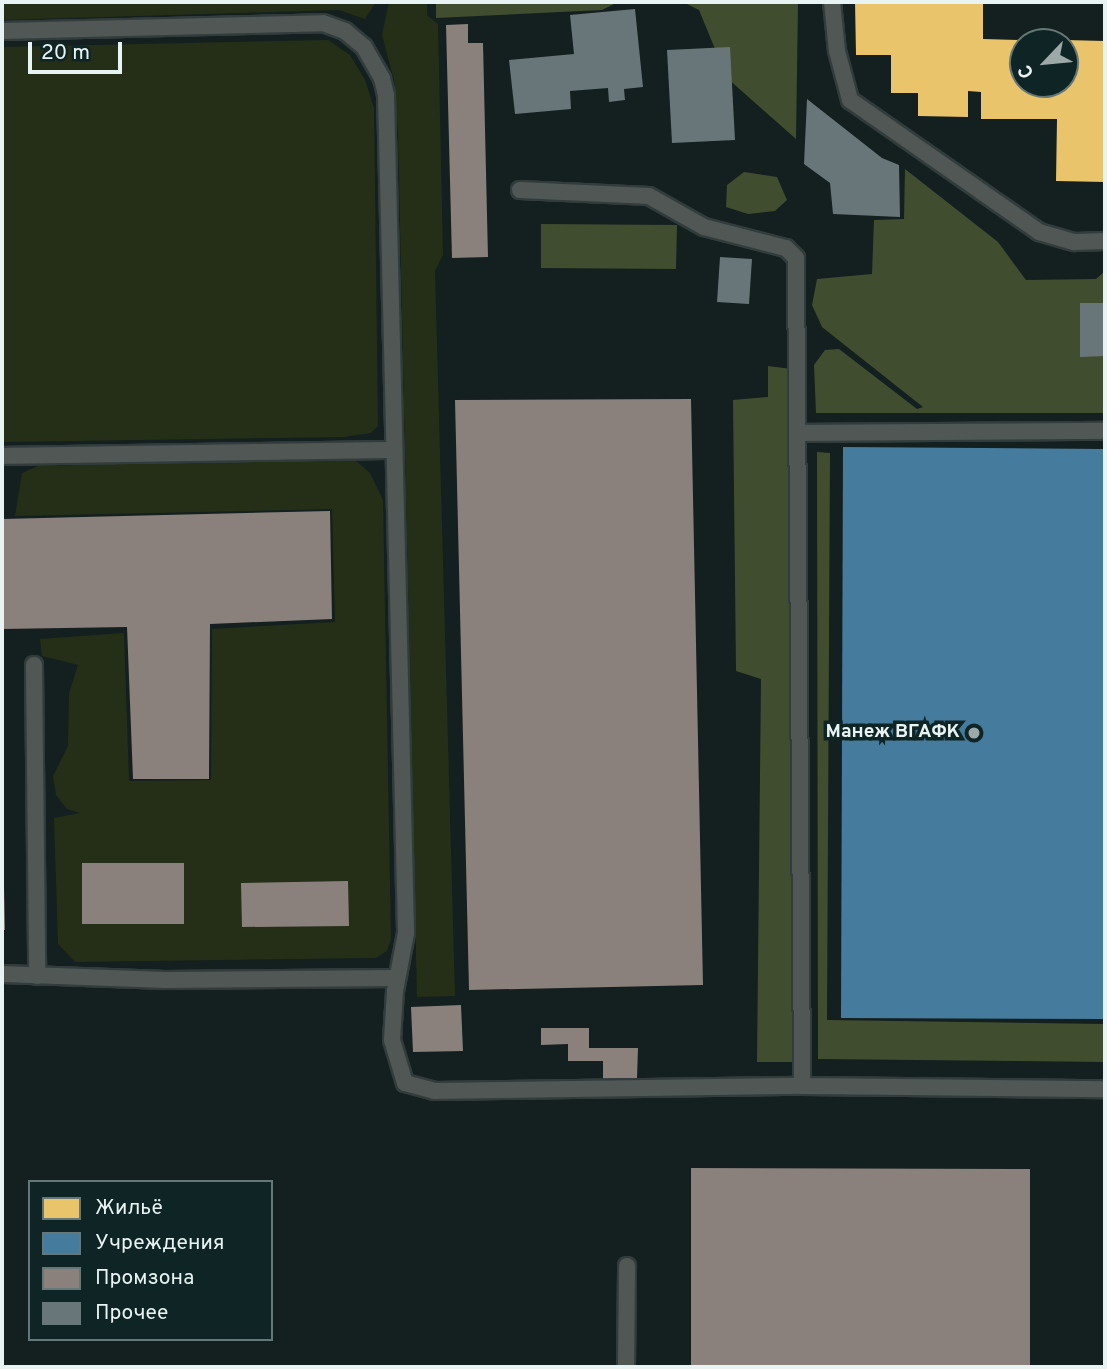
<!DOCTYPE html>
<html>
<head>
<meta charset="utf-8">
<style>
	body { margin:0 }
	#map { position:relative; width:1107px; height:1369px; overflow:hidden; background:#141f1f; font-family:Overpass,sans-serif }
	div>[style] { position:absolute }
	.green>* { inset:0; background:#252f18 }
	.forest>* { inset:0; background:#404e2f }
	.homes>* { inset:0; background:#e9c46a }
	.public>* { inset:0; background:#457b9d }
	.industry>* { inset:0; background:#8a817c }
	.building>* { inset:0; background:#687579 }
	.roads { filter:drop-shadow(2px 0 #323c3c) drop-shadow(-2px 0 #323c3c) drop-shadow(0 2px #323c3c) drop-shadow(0 -2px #323c3c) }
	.service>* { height:16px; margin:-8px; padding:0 8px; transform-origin:8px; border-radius:8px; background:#515755 }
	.dots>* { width:19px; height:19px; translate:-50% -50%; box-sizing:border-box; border:4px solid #0f2424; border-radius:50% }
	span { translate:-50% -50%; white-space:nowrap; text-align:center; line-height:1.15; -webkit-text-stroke:7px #0f2424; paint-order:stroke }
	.poi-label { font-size:19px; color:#e7f4f3; font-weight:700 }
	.right { translate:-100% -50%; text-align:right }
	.frame { position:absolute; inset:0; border:4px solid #e7f4f3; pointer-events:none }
	.legend { position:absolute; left:28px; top:1180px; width:245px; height:161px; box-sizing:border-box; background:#0f2424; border:2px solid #657777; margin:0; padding:9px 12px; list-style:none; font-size:21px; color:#e7f4f3 }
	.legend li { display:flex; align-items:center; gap:14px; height:35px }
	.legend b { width:35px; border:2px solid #657777 }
	.north { position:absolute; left:1009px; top:28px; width:70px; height:70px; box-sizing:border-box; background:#0f2424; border:2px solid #657777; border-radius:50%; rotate:244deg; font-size:19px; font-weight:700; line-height:28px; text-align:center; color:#e7f4f3 }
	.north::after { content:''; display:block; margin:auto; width:24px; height:32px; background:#9da9a9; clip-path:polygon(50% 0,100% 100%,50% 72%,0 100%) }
	.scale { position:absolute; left:28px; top:42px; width:94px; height:32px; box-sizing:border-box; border:4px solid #e7f4f3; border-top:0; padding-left:9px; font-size:21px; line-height:24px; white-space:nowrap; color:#e7f4f3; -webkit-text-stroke:5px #0f2424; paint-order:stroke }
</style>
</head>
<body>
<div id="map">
	<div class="green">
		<div style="clip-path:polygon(2px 2px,376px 2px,365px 19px,339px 10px,2px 20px)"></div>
		<div style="clip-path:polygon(389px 2px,427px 2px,427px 15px,438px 24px,443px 255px,435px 271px,455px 996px,417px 997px,398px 133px,394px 80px,382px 35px)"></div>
		<div style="clip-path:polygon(328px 40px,350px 55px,365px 80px,374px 108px,378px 426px,371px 433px,344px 437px,2px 442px,2px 47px)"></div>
		<div style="clip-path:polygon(334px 458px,354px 459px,370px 473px,383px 500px,391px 939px,387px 951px,376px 958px,75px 962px,58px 944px,54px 818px,80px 813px,67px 809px,56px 795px,53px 776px,68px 746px,69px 693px,78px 665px,42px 656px,40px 639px,124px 633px,129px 781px,211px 780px,212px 629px,335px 622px,332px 509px,15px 516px,22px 473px,38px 466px)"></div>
	</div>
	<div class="forest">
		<div style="clip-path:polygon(436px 2px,618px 2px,602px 10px,436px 18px)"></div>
		<div style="clip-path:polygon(683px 2px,798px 2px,796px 139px,727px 78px,699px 10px)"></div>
		<div style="clip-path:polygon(905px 169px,998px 242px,1026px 280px,1096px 279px,1105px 271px,1105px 413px,816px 413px,814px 365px,825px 350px,839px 349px,917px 409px,923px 407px,822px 327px,812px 305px,817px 279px,872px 274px,874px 220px,904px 219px)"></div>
		<div style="clip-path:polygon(744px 172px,777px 177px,787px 200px,775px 211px,748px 214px,726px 207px,727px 185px)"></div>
		<div style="clip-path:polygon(541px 224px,677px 225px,676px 269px,541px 268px)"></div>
		<div style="clip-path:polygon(768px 366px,792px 369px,793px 1062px,757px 1062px,761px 679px,736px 671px,733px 400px,768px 397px)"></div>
		<div style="clip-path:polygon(817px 452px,830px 453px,827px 1020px,1105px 1024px,1105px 1062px,818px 1059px)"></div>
	</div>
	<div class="homes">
		<div style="clip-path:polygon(855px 2px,983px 2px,983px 39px,1023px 40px,1023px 84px,1065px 84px,1065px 40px,1105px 41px,1105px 182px,1056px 181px,1057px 119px,981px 119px,981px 92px,968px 91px,968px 117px,918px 116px,918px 93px,891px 93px,891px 55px,856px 55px)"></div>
	</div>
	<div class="public">
		<div style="clip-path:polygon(843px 447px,1105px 449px,1105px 1019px,841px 1018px)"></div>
	</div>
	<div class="industry">
		<div style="clip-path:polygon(468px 24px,468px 43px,483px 43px,488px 257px,452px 258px,446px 25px)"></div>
		<div style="clip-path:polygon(691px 399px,703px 985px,469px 990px,455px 400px)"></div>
		<div style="clip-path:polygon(330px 511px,332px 619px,210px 624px,209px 779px,133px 779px,127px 627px,2px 629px,2px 519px)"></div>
		<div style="clip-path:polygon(82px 863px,184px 863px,184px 924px,82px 924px)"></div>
		<div style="clip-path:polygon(348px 881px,349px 926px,242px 927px,241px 883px)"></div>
		<div style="clip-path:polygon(2px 886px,4px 886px,5px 930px,2px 930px)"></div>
		<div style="clip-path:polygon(461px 1005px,463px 1051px,413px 1052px,411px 1007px)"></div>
		<div style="clip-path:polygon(541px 1028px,589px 1028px,589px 1048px,638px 1048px,637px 1079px,603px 1079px,603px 1061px,568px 1061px,568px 1044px,541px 1045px)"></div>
		<div style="clip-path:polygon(691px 1168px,1030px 1169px,1030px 1367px,691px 1367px)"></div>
	</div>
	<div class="building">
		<div style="clip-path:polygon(635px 9px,643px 87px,624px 89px,625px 100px,609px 102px,608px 88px,570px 91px,571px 109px,515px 114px,509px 60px,574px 54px,570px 15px)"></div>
		<div style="clip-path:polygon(730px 47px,735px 140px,672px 143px,667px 50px)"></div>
		<div style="clip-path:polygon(807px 99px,882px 158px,899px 165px,900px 217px,833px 214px,830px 183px,804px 164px)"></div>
		<div style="clip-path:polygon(720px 257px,752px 259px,749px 304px,717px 302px)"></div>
		<div style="clip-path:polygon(1080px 303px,1105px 303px,1105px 356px,1080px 357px)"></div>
	</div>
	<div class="roads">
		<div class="service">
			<div style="left:832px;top:2px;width:49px;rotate:84.2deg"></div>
			<div style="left:837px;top:51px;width:51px;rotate:75.1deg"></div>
			<div style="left:850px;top:100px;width:231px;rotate:34.9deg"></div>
			<div style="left:1039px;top:232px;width:37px;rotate:16deg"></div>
			<div style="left:1075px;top:242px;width:30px;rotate:-2deg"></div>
			<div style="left:2px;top:31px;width:321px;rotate:-1.4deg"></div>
			<div style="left:323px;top:23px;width:23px;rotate:20deg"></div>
			<div style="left:345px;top:31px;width:25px;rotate:40deg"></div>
			<div style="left:364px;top:47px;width:36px;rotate:60deg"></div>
			<div style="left:382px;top:78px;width:17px;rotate:77deg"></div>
			<div style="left:386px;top:95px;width:838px;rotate:88.63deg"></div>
			<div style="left:406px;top:933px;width:59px;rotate:100.7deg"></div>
			<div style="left:395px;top:991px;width:49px;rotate:93.5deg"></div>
			<div style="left:392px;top:1040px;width:45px;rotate:73.2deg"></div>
			<div style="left:405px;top:1083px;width:30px;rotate:15deg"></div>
			<div style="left:434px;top:1091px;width:368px;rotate:-0.8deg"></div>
			<div style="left:802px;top:1086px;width:303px;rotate:0.6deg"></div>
			<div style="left:520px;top:190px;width:129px;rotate:2.7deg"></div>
			<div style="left:649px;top:196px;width:63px;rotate:29.4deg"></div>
			<div style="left:704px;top:227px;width:85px;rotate:14.4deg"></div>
			<div style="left:786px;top:248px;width:14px;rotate:45deg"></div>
			<div style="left:796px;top:258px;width:828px;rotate:89.58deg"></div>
			<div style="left:800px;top:433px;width:305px;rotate:-0.4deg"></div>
			<div style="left:2px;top:456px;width:392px;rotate:-0.9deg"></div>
			<div style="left:34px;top:665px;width:311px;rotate:89.4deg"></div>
			<div style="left:2px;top:974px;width:163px;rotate:2.1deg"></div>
			<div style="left:165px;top:980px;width:232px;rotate:-0.5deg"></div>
			<div style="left:626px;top:1367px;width:101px;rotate:-89.4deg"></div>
		</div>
	</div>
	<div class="dots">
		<div style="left:974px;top:733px;background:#9da9a9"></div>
	</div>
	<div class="poi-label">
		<span class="right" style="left:960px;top:733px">Манеж ВГАФК</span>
	</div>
	<div class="frame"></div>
	<ul class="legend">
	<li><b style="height:19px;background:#e9c46a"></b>Жильё</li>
	<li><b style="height:19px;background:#457b9d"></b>Учреждения</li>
	<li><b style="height:19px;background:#8a817c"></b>Промзона</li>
	<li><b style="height:19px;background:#687579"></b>Прочее</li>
	</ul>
	<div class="north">С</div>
	<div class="scale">20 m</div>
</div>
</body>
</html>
